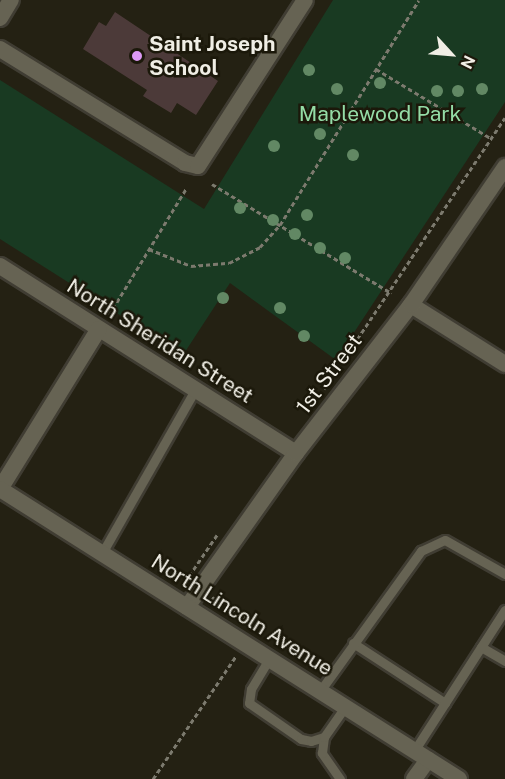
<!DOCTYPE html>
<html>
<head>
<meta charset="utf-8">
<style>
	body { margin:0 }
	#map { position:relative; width:505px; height:779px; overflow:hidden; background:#242113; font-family:"Public Sans",sans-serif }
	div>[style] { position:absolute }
	.green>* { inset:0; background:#193a22 }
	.building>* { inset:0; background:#4c3a39 }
	.path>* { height:3px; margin-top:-1.5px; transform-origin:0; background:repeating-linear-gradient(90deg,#7c7a6e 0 4.5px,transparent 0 7.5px) }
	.roads { filter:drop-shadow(2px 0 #403d33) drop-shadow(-2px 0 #403d33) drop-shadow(0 2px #403d33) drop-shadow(0 -2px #403d33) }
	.service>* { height:9px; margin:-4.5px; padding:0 4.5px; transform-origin:4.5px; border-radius:4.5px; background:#666353 }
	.minor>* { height:16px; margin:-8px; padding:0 8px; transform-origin:8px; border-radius:8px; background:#666353 }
	.tertiary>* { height:16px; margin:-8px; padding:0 8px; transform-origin:8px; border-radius:8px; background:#666353 }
	.trees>* { width:12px; height:12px; margin:-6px; border-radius:50%; background:#628864 }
	.dots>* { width:16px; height:16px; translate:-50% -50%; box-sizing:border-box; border:3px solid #1b180a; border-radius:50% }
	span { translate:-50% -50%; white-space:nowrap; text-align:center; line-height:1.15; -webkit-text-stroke:5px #1b180a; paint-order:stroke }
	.poi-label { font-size:21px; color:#f0eee5; font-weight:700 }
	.left { translate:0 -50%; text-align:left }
	.park-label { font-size:21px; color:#94dca6 }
	.street-label { font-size:21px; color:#f0eee5 }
	.north { position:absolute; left:421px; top:24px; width:60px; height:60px; -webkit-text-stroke:4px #1b180a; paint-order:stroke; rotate:116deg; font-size:16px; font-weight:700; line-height:24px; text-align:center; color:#f0eee5 }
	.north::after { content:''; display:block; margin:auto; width:21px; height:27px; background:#f0eee5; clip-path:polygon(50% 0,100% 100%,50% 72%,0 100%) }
</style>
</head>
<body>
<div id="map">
	<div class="green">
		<div style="clip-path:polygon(333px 0,505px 0,505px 102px,336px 360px,230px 283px,183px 355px,0 239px,0 80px,204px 209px)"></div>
	</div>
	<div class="building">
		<div style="clip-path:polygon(115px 12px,218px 81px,196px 115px,177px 103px,171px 113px,143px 96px,147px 90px,83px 49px,99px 22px,106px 26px)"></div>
	</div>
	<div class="path">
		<div style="left:376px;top:69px;width:135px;rotate:31.1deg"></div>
		<div style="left:212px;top:184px;width:210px;rotate:31.3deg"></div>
		<div style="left:149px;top:249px;width:45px;rotate:22deg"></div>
		<div style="left:191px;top:266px;width:38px;rotate:-5deg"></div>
		<div style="left:229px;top:263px;width:35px;rotate:-27deg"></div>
		<div style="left:260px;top:247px;width:30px;rotate:-48deg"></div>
		<div style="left:280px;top:225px;width:264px;rotate:-58.3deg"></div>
		<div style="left:109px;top:315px;width:148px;rotate:-58.6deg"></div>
		<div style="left:324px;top:389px;width:326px;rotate:-56.3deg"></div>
		<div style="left:185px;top:582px;width:57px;rotate:-55.8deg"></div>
		<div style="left:212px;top:597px;width:52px;rotate:31.5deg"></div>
		<div style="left:256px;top:624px;width:7px;rotate:124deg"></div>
		<div style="left:153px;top:779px;width:148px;rotate:-56deg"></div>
	</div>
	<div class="roads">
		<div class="service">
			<div style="left:102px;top:553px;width:188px;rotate:-60.3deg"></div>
			<div style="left:353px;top:643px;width:110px;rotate:33.1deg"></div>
			<div style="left:481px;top:647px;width:28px;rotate:30deg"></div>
			<div style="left:269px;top:659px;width:35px;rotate:121deg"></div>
			<div style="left:251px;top:689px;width:14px;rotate:98deg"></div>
			<div style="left:249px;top:703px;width:63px;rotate:34.7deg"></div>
			<div style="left:301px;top:739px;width:10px;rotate:11deg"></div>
			<div style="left:311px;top:741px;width:14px;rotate:-17deg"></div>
			<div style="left:320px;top:691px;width:173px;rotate:-54.2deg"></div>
			<div style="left:421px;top:551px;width:26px;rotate:-25deg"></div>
			<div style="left:445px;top:540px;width:69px;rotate:29.5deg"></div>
			<div style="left:414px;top:751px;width:168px;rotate:-57.2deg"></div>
			<div style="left:340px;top:779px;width:32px;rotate:-125deg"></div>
			<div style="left:322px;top:753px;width:16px;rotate:-83deg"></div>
			<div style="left:324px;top:737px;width:37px;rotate:-55deg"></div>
		</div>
		<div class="minor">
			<div style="left:0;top:49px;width:217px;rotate:31.6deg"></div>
			<div style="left:185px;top:163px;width:13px;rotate:13deg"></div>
			<div style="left:198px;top:166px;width:197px;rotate:-57.2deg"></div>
			<div style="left:0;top:266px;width:350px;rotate:32.3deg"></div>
			<div style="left:411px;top:305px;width:111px;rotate:32.1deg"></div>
			<div style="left:0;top:489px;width:188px;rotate:-58.3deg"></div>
			<div style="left:187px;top:607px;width:189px;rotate:-54.7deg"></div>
			<div style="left:296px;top:453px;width:187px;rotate:-52.2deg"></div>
			<div style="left:411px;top:305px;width:167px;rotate:-55.7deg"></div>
			<div style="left:414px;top:779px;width:24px;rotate:-54deg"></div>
		</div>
		<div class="tertiary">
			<div style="left:0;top:18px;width:21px;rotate:-59deg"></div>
			<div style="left:0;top:489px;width:543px;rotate:32.29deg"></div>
		</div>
	</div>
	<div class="trees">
		<div style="left:309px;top:70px"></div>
		<div style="left:380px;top:83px"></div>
		<div style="left:337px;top:89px"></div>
		<div style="left:482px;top:89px"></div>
		<div style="left:437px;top:91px"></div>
		<div style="left:458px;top:91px"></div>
		<div style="left:320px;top:134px"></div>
		<div style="left:274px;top:146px"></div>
		<div style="left:353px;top:155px"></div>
		<div style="left:240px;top:208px"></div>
		<div style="left:307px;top:215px"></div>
		<div style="left:273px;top:220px"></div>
		<div style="left:295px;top:234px"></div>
		<div style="left:320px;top:248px"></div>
		<div style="left:345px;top:258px"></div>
		<div style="left:223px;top:298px"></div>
		<div style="left:280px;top:308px"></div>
		<div style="left:304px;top:336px"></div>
	</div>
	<div class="dots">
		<div style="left:137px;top:56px;background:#dc99f4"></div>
	</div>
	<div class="poi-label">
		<span class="left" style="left:149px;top:56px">Saint Joseph<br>School</span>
	</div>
	<div class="park-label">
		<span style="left:380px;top:114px">Maplewood Park</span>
	</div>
	<div class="street-label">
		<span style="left:160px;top:341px;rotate:32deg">North Sheridan Street</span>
		<span style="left:329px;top:374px;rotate:-53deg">1st Street</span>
		<span style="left:242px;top:615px;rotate:32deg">North Lincoln Avenue</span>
	</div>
	<div class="north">N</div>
</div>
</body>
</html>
